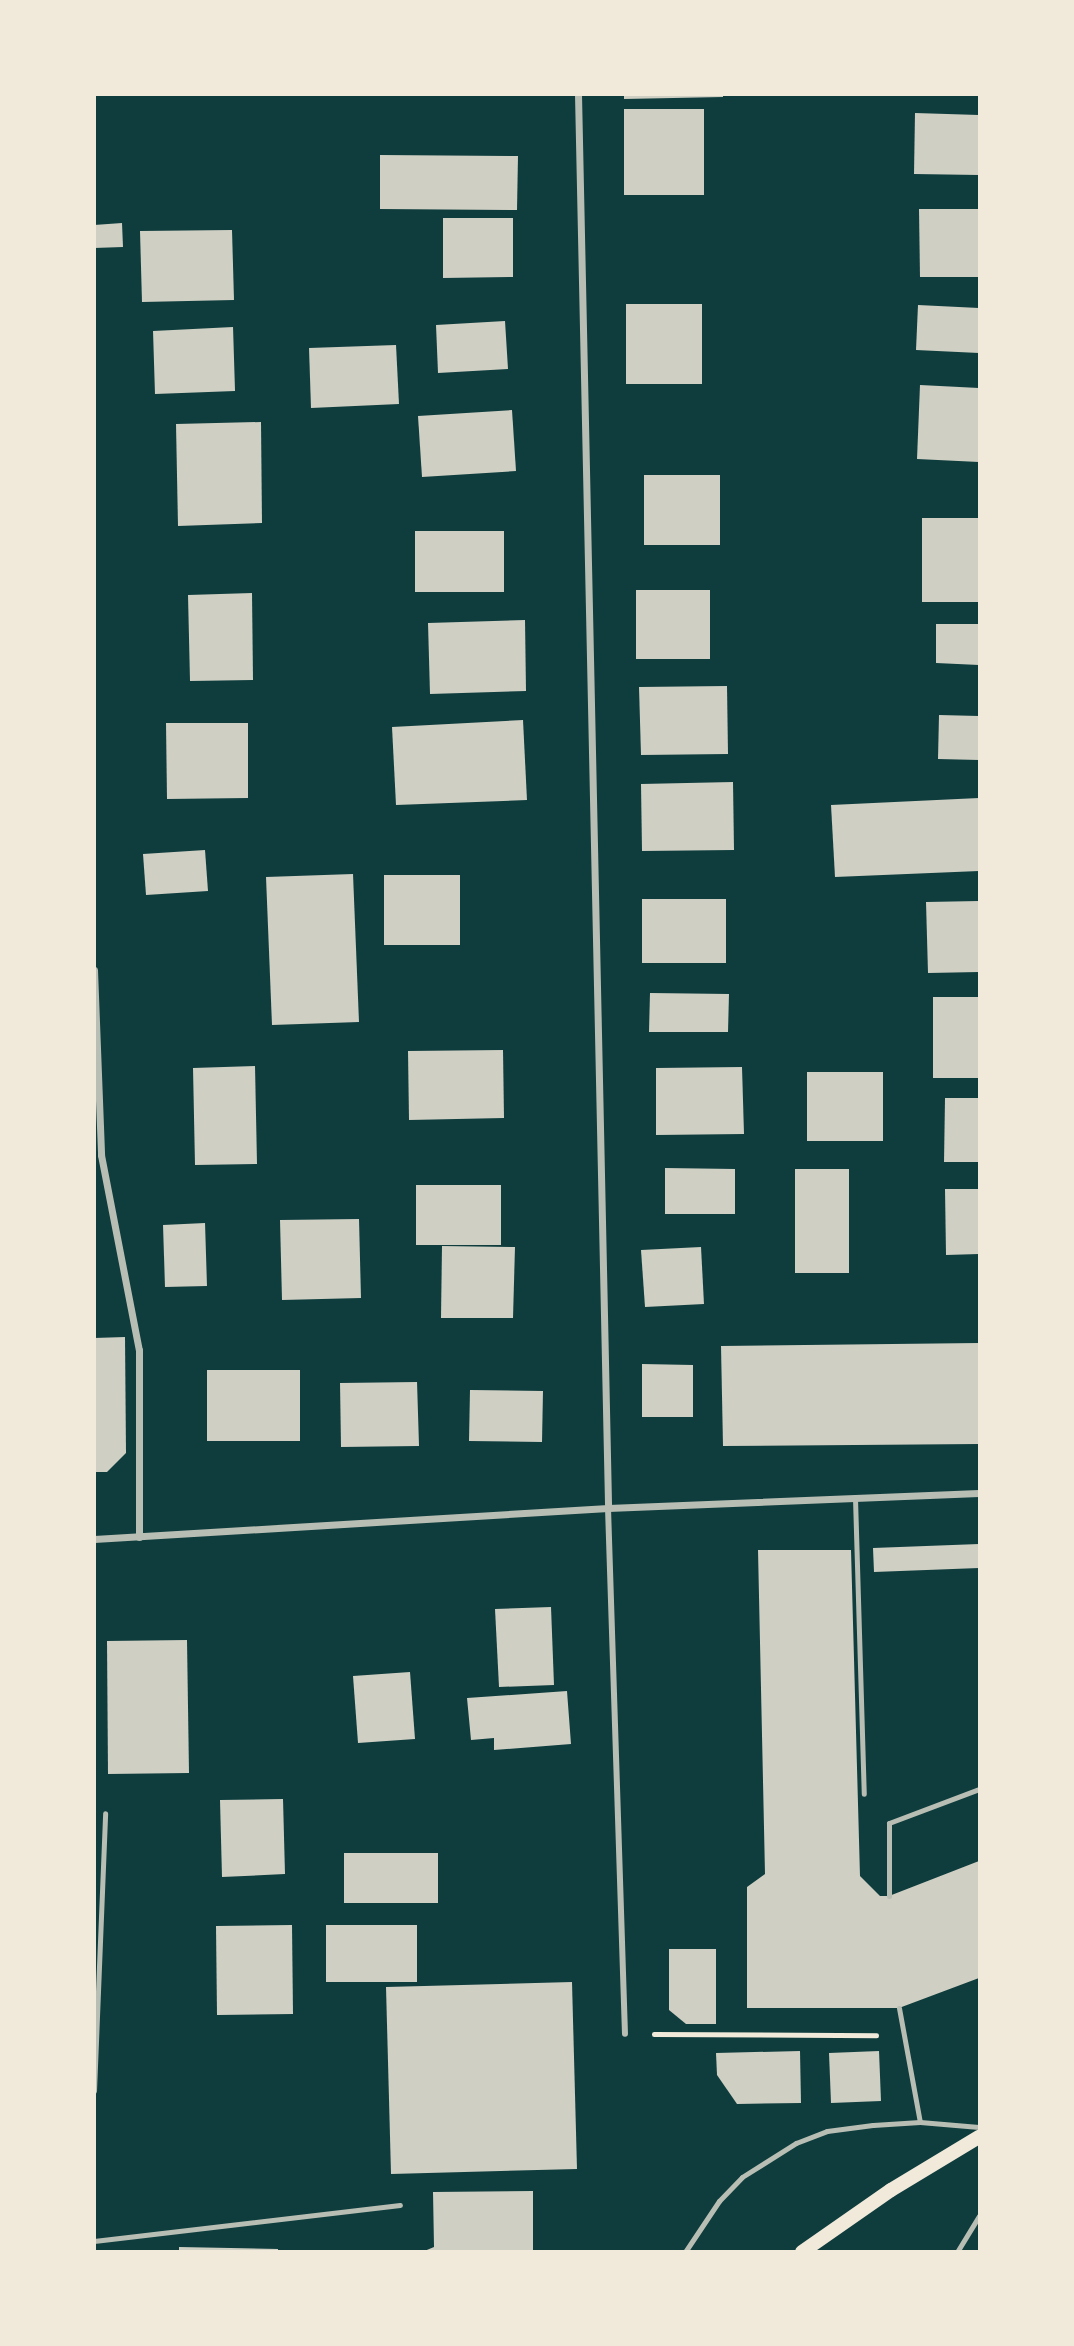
<!DOCTYPE html>
<html>
<head>
<meta charset="utf-8">
<style>
	body { margin:0 }
	#map { position:relative; width:1074px; height:2346px; overflow:hidden; background:#0f3d3e; font-family:Roboto,sans-serif }
	div>[style] { position:absolute }
	.building>* { inset:0; background:#cfcfc3 }
	.path>* { height:4.5px; margin:-2.25px; padding:0 2.25px; transform-origin:2.25px; border-radius:2.25px; background:#f1e9da }
	.service>* { height:5px; margin:-2.5px; padding:0 2.5px; transform-origin:2.5px; border-radius:2.5px; background:#b8beb3 }
	.pedestrian>* { height:6px; margin:-3px; padding:0 3px; transform-origin:3px; border-radius:3px; background:#b8beb3 }
	.minor>* { height:7px; margin:-3.5px; padding:0 3.5px; transform-origin:3.5px; border-radius:3.5px; background:#b8beb3 }
	.secondary>* { height:14px; margin:-7px; padding:0 7px; transform-origin:7px; border-radius:7px; background:#f1e9da }
	span { translate:-50% -50%; white-space:nowrap; text-align:center; line-height:1.15; -webkit-text-stroke:7px #f1e9da; paint-order:stroke }
	.frame { position:absolute; inset:0; border:96px solid #f1e9da; pointer-events:none }
</style>
</head>
<body>
<div id="map">
	<div class="building">
		<div style="clip-path:polygon(624px 94px,723px 94px,723px 97px,624px 99px)"></div>
		<div style="clip-path:polygon(624px 109px,704px 109px,704px 195px,624px 195px)"></div>
		<div style="clip-path:polygon(915px 113px,979px 115px,979px 175px,914px 174px)"></div>
		<div style="clip-path:polygon(380px 155px,518px 156px,517px 210px,380px 209px)"></div>
		<div style="clip-path:polygon(919px 209px,979px 209px,979px 277px,920px 277px)"></div>
		<div style="clip-path:polygon(443px 218px,513px 218px,513px 277px,443px 278px)"></div>
		<div style="clip-path:polygon(122px 223px,123px 247px,94px 248px,94px 225px)"></div>
		<div style="clip-path:polygon(232px 230px,234px 300px,142px 302px,140px 231px)"></div>
		<div style="clip-path:polygon(626px 304px,702px 304px,702px 384px,626px 384px)"></div>
		<div style="clip-path:polygon(918px 305px,979px 308px,979px 353px,916px 350px)"></div>
		<div style="clip-path:polygon(505px 321px,508px 369px,438px 373px,436px 325px)"></div>
		<div style="clip-path:polygon(233px 327px,235px 391px,155px 394px,153px 331px)"></div>
		<div style="clip-path:polygon(396px 345px,399px 404px,311px 408px,309px 348px)"></div>
		<div style="clip-path:polygon(920px 385px,979px 388px,979px 462px,917px 459px)"></div>
		<div style="clip-path:polygon(512px 410px,516px 471px,422px 477px,418px 416px)"></div>
		<div style="clip-path:polygon(261px 422px,262px 523px,178px 526px,176px 424px)"></div>
		<div style="clip-path:polygon(644px 475px,720px 475px,720px 545px,644px 545px)"></div>
		<div style="clip-path:polygon(922px 518px,979px 518px,979px 602px,922px 602px)"></div>
		<div style="clip-path:polygon(415px 531px,504px 531px,504px 592px,415px 592px)"></div>
		<div style="clip-path:polygon(636px 590px,710px 590px,710px 659px,636px 659px)"></div>
		<div style="clip-path:polygon(252px 593px,253px 680px,190px 681px,188px 595px)"></div>
		<div style="clip-path:polygon(525px 620px,526px 691px,430px 694px,428px 623px)"></div>
		<div style="clip-path:polygon(936px 624px,979px 624px,979px 665px,936px 663px)"></div>
		<div style="clip-path:polygon(727px 686px,728px 754px,641px 755px,639px 687px)"></div>
		<div style="clip-path:polygon(939px 715px,979px 716px,979px 760px,938px 759px)"></div>
		<div style="clip-path:polygon(523px 720px,527px 800px,396px 805px,392px 727px)"></div>
		<div style="clip-path:polygon(166px 723px,248px 723px,248px 798px,167px 799px)"></div>
		<div style="clip-path:polygon(733px 782px,734px 850px,642px 851px,641px 784px)"></div>
		<div style="clip-path:polygon(979px 798px,979px 871px,835px 877px,831px 805px)"></div>
		<div style="clip-path:polygon(205px 850px,208px 891px,146px 895px,143px 854px)"></div>
		<div style="clip-path:polygon(353px 874px,359px 1022px,272px 1025px,266px 877px)"></div>
		<div style="clip-path:polygon(384px 875px,460px 875px,460px 945px,384px 945px)"></div>
		<div style="clip-path:polygon(642px 899px,726px 899px,726px 963px,642px 963px)"></div>
		<div style="clip-path:polygon(979px 901px,979px 972px,928px 973px,926px 902px)"></div>
		<div style="clip-path:polygon(650px 993px,729px 994px,728px 1032px,649px 1032px)"></div>
		<div style="clip-path:polygon(933px 997px,979px 997px,979px 1078px,933px 1078px)"></div>
		<div style="clip-path:polygon(503px 1050px,504px 1118px,409px 1120px,408px 1051px)"></div>
		<div style="clip-path:polygon(255px 1066px,257px 1164px,195px 1165px,193px 1068px)"></div>
		<div style="clip-path:polygon(742px 1067px,744px 1134px,656px 1135px,656px 1068px)"></div>
		<div style="clip-path:polygon(807px 1072px,883px 1072px,883px 1141px,807px 1141px)"></div>
		<div style="clip-path:polygon(945px 1098px,979px 1098px,979px 1162px,944px 1162px)"></div>
		<div style="clip-path:polygon(665px 1168px,735px 1169px,735px 1214px,665px 1214px)"></div>
		<div style="clip-path:polygon(795px 1169px,849px 1169px,849px 1273px,795px 1273px)"></div>
		<div style="clip-path:polygon(416px 1185px,501px 1185px,501px 1245px,416px 1245px)"></div>
		<div style="clip-path:polygon(945px 1189px,979px 1189px,979px 1254px,946px 1255px)"></div>
		<div style="clip-path:polygon(359px 1219px,361px 1298px,282px 1300px,280px 1220px)"></div>
		<div style="clip-path:polygon(205px 1223px,207px 1286px,165px 1287px,163px 1225px)"></div>
		<div style="clip-path:polygon(442px 1246px,515px 1247px,513px 1318px,441px 1318px)"></div>
		<div style="clip-path:polygon(701px 1247px,704px 1304px,645px 1307px,641px 1250px)"></div>
		<div style="clip-path:polygon(125px 1337px,126px 1453px,107px 1472px,94px 1472px,94px 1338px)"></div>
		<div style="clip-path:polygon(979px 1343px,979px 1444px,723px 1446px,721px 1346px)"></div>
		<div style="clip-path:polygon(642px 1364px,693px 1365px,693px 1417px,642px 1417px)"></div>
		<div style="clip-path:polygon(207px 1370px,300px 1370px,300px 1441px,207px 1441px)"></div>
		<div style="clip-path:polygon(417px 1382px,419px 1446px,341px 1447px,340px 1383px)"></div>
		<div style="clip-path:polygon(470px 1390px,543px 1391px,542px 1442px,469px 1441px)"></div>
		<div style="clip-path:polygon(979px 1544px,979px 1568px,874px 1572px,873px 1548px)"></div>
		<div style="clip-path:polygon(758px 1550px,851px 1550px,860px 1876px,880px 1896px,889px 1896px,979px 1861px,979px 1978px,899px 2008px,747px 2008px,747px 1887px,765px 1874px)"></div>
		<div style="clip-path:polygon(551px 1607px,554px 1685px,499px 1687px,495px 1609px)"></div>
		<div style="clip-path:polygon(187px 1640px,189px 1773px,108px 1774px,107px 1641px)"></div>
		<div style="clip-path:polygon(410px 1672px,415px 1739px,358px 1743px,353px 1676px)"></div>
		<div style="clip-path:polygon(567px 1691px,571px 1744px,494px 1750px,494px 1738px,471px 1740px,467px 1698px)"></div>
		<div style="clip-path:polygon(283px 1799px,285px 1874px,222px 1877px,220px 1800px)"></div>
		<div style="clip-path:polygon(344px 1853px,438px 1853px,438px 1903px,344px 1903px)"></div>
		<div style="clip-path:polygon(292px 1925px,293px 2014px,217px 2015px,216px 1926px)"></div>
		<div style="clip-path:polygon(326px 1925px,417px 1925px,417px 1982px,326px 1982px)"></div>
		<div style="clip-path:polygon(669px 1949px,716px 1949px,716px 2024px,686px 2024px,669px 2010px)"></div>
		<div style="clip-path:polygon(572px 1982px,577px 2169px,391px 2174px,386px 1987px)"></div>
		<div style="clip-path:polygon(800px 2051px,801px 2103px,737px 2104px,717px 2075px,716px 2053px)"></div>
		<div style="clip-path:polygon(879px 2051px,881px 2101px,831px 2103px,829px 2053px)"></div>
		<div style="clip-path:polygon(533px 2191px,533px 2252px,422px 2252px,434px 2247px,433px 2192px)"></div>
		<div style="clip-path:polygon(179px 2247px,278px 2249px,278px 2252px,179px 2252px)"></div>
	</div>
	<div class="path">
		<div style="left:654px;top:2034px;width:222px;rotate:0.3deg"></div>
	</div>
	<div class="service">
		<div style="left:855px;top:1498px;width:296px;rotate:88.3deg"></div>
		<div style="left:889px;top:1896px;width:73px;rotate:-90deg"></div>
		<div style="left:889px;top:1823px;width:96px;rotate:-20.7deg"></div>
		<div style="left:899px;top:2008px;width:116px;rotate:79.6deg"></div>
		<div style="left:94px;top:2091px;width:278px;rotate:-87.7deg"></div>
		<div style="left:94px;top:2241px;width:308px;rotate:-6.7deg"></div>
		<div style="left:685px;top:2252px;width:61px;rotate:-56.3deg"></div>
		<div style="left:719px;top:2201px;width:33px;rotate:-46deg"></div>
		<div style="left:742px;top:2177px;width:64px;rotate:-32.2deg"></div>
		<div style="left:796px;top:2143px;width:33px;rotate:-21deg"></div>
		<div style="left:827px;top:2131px;width:46px;rotate:-7.4deg"></div>
		<div style="left:873px;top:2125px;width:47px;rotate:-3.7deg"></div>
		<div style="left:920px;top:2122px;width:59px;rotate:4.8deg"></div>
		<div style="left:957px;top:2252px;width:42px;rotate:-58.6deg"></div>
	</div>
	<div class="pedestrian">
		<div style="left:608px;top:1508px;width:526px;rotate:88.15deg"></div>
	</div>
	<div class="minor">
		<div style="left:578px;top:94px;width:1414px;rotate:88.78deg"></div>
		<div style="left:94px;top:970px;width:185px;rotate:87.8deg"></div>
		<div style="left:101px;top:1155px;width:199px;rotate:79deg"></div>
		<div style="left:139px;top:1350px;width:187px;rotate:90deg"></div>
		<div style="left:94px;top:1539px;width:515px;rotate:-3.45deg"></div>
		<div style="left:608px;top:1508px;width:371px;rotate:-2.3deg"></div>
	</div>
	<div class="secondary">
		<div style="left:802px;top:2252px;width:108px;rotate:-34.9deg"></div>
		<div style="left:891px;top:2190px;width:103px;rotate:-31.1deg"></div>
	</div>
	<div class="frame"></div>
</div>
</body>
</html>
